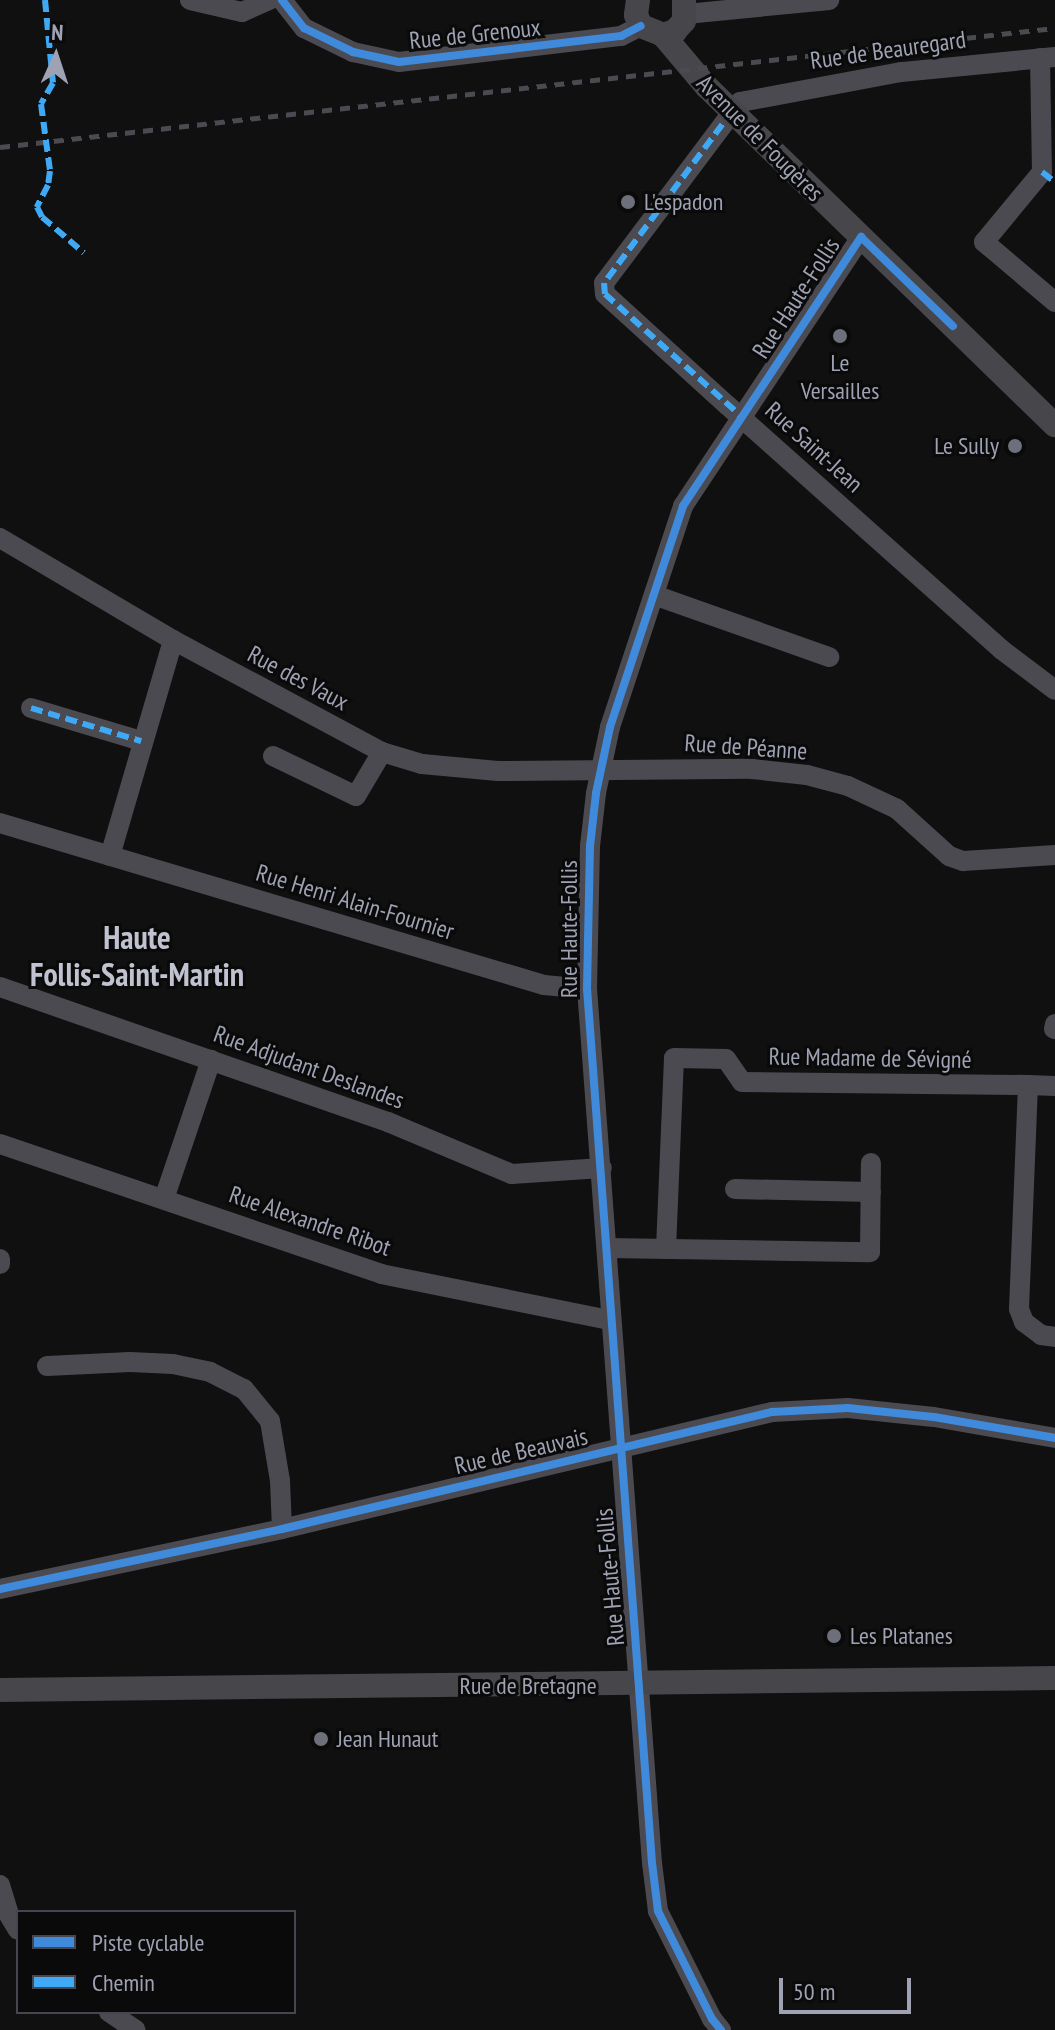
<!DOCTYPE html>
<html>
<head>
<meta charset="utf-8">
<style>
	body { margin:0 }
	#map { position:relative; width:1055px; height:2030px; overflow:hidden; background:#101010; font-family:"PT Sans Narrow",sans-serif }
	div>[style] { position:absolute }
	.minor>* { height:20px; margin:-10px; padding:0 10px; transform-origin:10px; border-radius:10px; background:#4a4a50 }
	.major>* { height:24px; margin:-12px; padding:0 12px; transform-origin:12px; border-radius:12px; background:#46464b }
	.rail>* { height:5px; margin-top:-2.5px; transform-origin:0; background:repeating-linear-gradient(90deg,#4a4b50 0 10px,transparent 0 18px) }
	.quiet>* { height:6px; margin-top:-3px; transform-origin:0; background:repeating-linear-gradient(90deg,#3fa9f5 0 12px,transparent 0 18px) }
	.cycleway>* { height:8px; margin:-4px; padding:0 4px; transform-origin:4px; border-radius:4px; background:#408adc }
	.dots>* { width:22px; height:22px; translate:-50% -50%; box-sizing:border-box; border:4px solid #0a0a0b; border-radius:50% }
	span { translate:-50% -50%; white-space:nowrap; text-align:center; line-height:1.15; -webkit-text-stroke:6px #0a0a0b; paint-order:stroke }
	.street-label { font-size:24px; color:#9fa2b3 }
	.poi-label { font-size:24px; color:#9fa2b3 }
	.left { translate:0 -50%; text-align:left }
	.right { translate:-100% -50%; text-align:right }
	.district-label { font-size:32px; color:#c0c2cf; font-weight:700 }
	.legend { position:absolute; left:16px; top:1910px; width:280px; height:104px; box-sizing:border-box; background:#0a0a0b; border:2px solid #46474e; margin:0; padding:10px 14px; list-style:none; font-size:24px; color:#9fa2b3 }
	.legend li { display:flex; align-items:center; gap:16px; height:40px }
	.legend b { width:40px; border:2px solid #46474e }
	.north { position:absolute; left:16px; top:16px; width:80px; height:80px; -webkit-text-stroke:6px #0a0a0b; paint-order:stroke; rotate:3deg; font-size:22px; font-weight:700; line-height:32px; text-align:center; color:#9fa2b3 }
	.north::after { content:''; display:block; margin:auto; width:28px; height:36px; background:#9fa2b3; clip-path:polygon(50% 0,100% 100%,50% 72%,0 100%) }
	.scale { position:absolute; left:779px; top:1978px; width:132px; height:36px; box-sizing:border-box; border:4px solid #9fa2b3; border-top:0; padding-left:10px; font-size:24px; line-height:28px; white-space:nowrap; color:#9fa2b3; -webkit-text-stroke:6px #0a0a0b; paint-order:stroke }
</style>
</head>
<body>
<div id="map">
	<div class="minor">
		<div style="left:190px;top:0;width:53px;rotate:13deg"></div>
		<div style="left:242px;top:12px;width:30px;rotate:-24deg"></div>
		<div style="left:282px;top:0;width:36px;rotate:52deg"></div>
		<div style="left:304px;top:28px;width:55px;rotate:26.1deg"></div>
		<div style="left:353px;top:52px;width:47px;rotate:12.3deg"></div>
		<div style="left:399px;top:62px;width:224px;rotate:-6.7deg"></div>
		<div style="left:621px;top:36px;width:22px;rotate:-27deg"></div>
		<div style="left:686px;top:14px;width:144px;rotate:-5.6deg"></div>
		<div style="left:1055px;top:57px;width:155px;rotate:174.4deg"></div>
		<div style="left:901px;top:72px;width:164px;rotate:169.4deg"></div>
		<div style="left:740px;top:102px;width:226px;rotate:126.9deg"></div>
		<div style="left:604px;top:283px;width:11px;rotate:85deg"></div>
		<div style="left:605px;top:294px;width:165px;rotate:42.3deg"></div>
		<div style="left:727px;top:405px;width:368px;rotate:41.7deg"></div>
		<div style="left:1002px;top:650px;width:66px;rotate:37deg"></div>
		<div style="left:1040px;top:58px;width:114px;rotate:89deg"></div>
		<div style="left:1042px;top:172px;width:91px;rotate:129.6deg"></div>
		<div style="left:984px;top:242px;width:93px;rotate:40.2deg"></div>
		<div style="left:0;top:538px;width:201px;rotate:30.5deg"></div>
		<div style="left:173px;top:640px;width:237px;rotate:28.2deg"></div>
		<div style="left:382px;top:752px;width:42px;rotate:16.7deg"></div>
		<div style="left:422px;top:764px;width:76px;rotate:5.3deg"></div>
		<div style="left:498px;top:771px;width:254px;rotate:-0.5deg"></div>
		<div style="left:752px;top:769px;width:55px;rotate:6.2deg"></div>
		<div style="left:807px;top:775px;width:42px;rotate:15deg"></div>
		<div style="left:848px;top:786px;width:54px;rotate:25.1deg"></div>
		<div style="left:897px;top:809px;width:70px;rotate:42.1deg"></div>
		<div style="left:949px;top:856px;width:15px;rotate:20deg"></div>
		<div style="left:963px;top:861px;width:92px;rotate:-3.7deg"></div>
		<div style="left:654px;top:595px;width:186px;rotate:19.5deg"></div>
		<div style="left:31px;top:708px;width:115px;rotate:16.7deg"></div>
		<div style="left:273px;top:756px;width:92px;rotate:25.7deg"></div>
		<div style="left:356px;top:796px;width:51px;rotate:-59.4deg"></div>
		<div style="left:0;top:823px;width:568px;rotate:16.58deg"></div>
		<div style="left:544px;top:985px;width:43px;rotate:5.3deg"></div>
		<div style="left:110px;top:856px;width:225px;rotate:-73.7deg"></div>
		<div style="left:0;top:987px;width:411px;rotate:19.2deg"></div>
		<div style="left:388px;top:1122px;width:134px;rotate:22.8deg"></div>
		<div style="left:512px;top:1174px;width:90px;rotate:-3.8deg"></div>
		<div style="left:1054px;top:1029px;width:5px;rotate:-79deg"></div>
		<div style="left:1028px;top:1085px;width:27px;rotate:2deg"></div>
		<div style="left:0;top:1144px;width:403px;rotate:18.8deg"></div>
		<div style="left:381px;top:1274px;width:234px;rotate:11.4deg"></div>
		<div style="left:735px;top:1189px;width:136px;rotate:1.3deg"></div>
		<div style="left:164px;top:1199px;width:147px;rotate:-71.3deg"></div>
		<div style="left:607px;top:1248px;width:263px;rotate:0.9deg"></div>
		<div style="left:870px;top:1252px;width:89px;rotate:-89.4deg"></div>
		<div style="left:666px;top:1249px;width:191px;rotate:-87.6deg"></div>
		<div style="left:674px;top:1058px;width:52px;rotate:1.1deg"></div>
		<div style="left:726px;top:1059px;width:28px;rotate:55deg"></div>
		<div style="left:742px;top:1082px;width:286px;rotate:0.6deg"></div>
		<div style="left:1028px;top:1085px;width:224px;rotate:92.3deg"></div>
		<div style="left:1019px;top:1309px;width:14px;rotate:69deg"></div>
		<div style="left:1024px;top:1322px;width:21px;rotate:37deg"></div>
		<div style="left:1041px;top:1335px;width:14px;rotate:8deg"></div>
		<div style="left:0;top:1259px;width:5px;rotate:90deg"></div>
		<div style="left:47px;top:1366px;width:83px;rotate:-2.8deg"></div>
		<div style="left:130px;top:1362px;width:43px;rotate:2.7deg"></div>
		<div style="left:173px;top:1364px;width:38px;rotate:12deg"></div>
		<div style="left:210px;top:1372px;width:38px;rotate:27deg"></div>
		<div style="left:244px;top:1389px;width:41px;rotate:50.9deg"></div>
		<div style="left:270px;top:1421px;width:61px;rotate:80.5deg"></div>
		<div style="left:280px;top:1481px;width:48px;rotate:87.6deg"></div>
		<div style="left:0;top:1589px;width:288px;rotate:-12deg"></div>
		<div style="left:282px;top:1529px;width:504px;rotate:-13.43deg"></div>
		<div style="left:772px;top:1412px;width:76px;rotate:-3deg"></div>
		<div style="left:848px;top:1408px;width:86px;rotate:6deg"></div>
		<div style="left:934px;top:1417px;width:123px;rotate:9.8deg"></div>
		<div style="left:0;top:1885px;width:31px;rotate:73deg"></div>
		<div style="left:9px;top:1915px;width:17px;rotate:59deg"></div>
		<div style="left:109px;top:2012px;width:32px;rotate:34deg"></div>
		<div style="left:721px;top:2030px;width:14px;rotate:-129deg"></div>
		<div style="left:712px;top:2019px;width:121px;rotate:-116.6deg"></div>
		<div style="left:658px;top:1911px;width:48px;rotate:-97.1deg"></div>
		<div style="left:652px;top:1863px;width:876px;rotate:-94.25deg"></div>
		<div style="left:587px;top:989px;width:143px;rotate:-88.8deg"></div>
		<div style="left:590px;top:846px;width:53px;rotate:-83.5deg"></div>
		<div style="left:596px;top:793px;width:67px;rotate:-78deg"></div>
		<div style="left:610px;top:727px;width:233px;rotate:-71.7deg"></div>
		<div style="left:683px;top:506px;width:323px;rotate:-56.5deg"></div>
	</div>
	<div class="major">
		<div style="left:638px;top:0;width:15px;rotate:98deg"></div>
		<div style="left:636px;top:15px;width:12px;rotate:66deg"></div>
		<div style="left:641px;top:26px;width:24px;rotate:22deg"></div>
		<div style="left:663px;top:35px;width:13px;rotate:-18deg"></div>
		<div style="left:675px;top:31px;width:13px;rotate:-48deg"></div>
		<div style="left:684px;top:21px;width:21px;rotate:-90deg"></div>
		<div style="left:663px;top:35px;width:68px;rotate:49.8deg"></div>
		<div style="left:707px;top:87px;width:485px;rotate:44.2deg"></div>
		<div style="left:0;top:1690px;width:1055px;rotate:-0.65deg"></div>
	</div>
	<div class="rail">
		<div style="left:0;top:147px;width:1062px;rotate:-6.44deg"></div>
	</div>
	<div class="quiet">
		<div style="left:45px;top:0;width:83px;rotate:84.5deg"></div>
		<div style="left:53px;top:83px;width:24px;rotate:120deg"></div>
		<div style="left:41px;top:104px;width:68px;rotate:82.3deg"></div>
		<div style="left:50px;top:171px;width:14px;rotate:98deg"></div>
		<div style="left:48px;top:185px;width:25px;rotate:117deg"></div>
		<div style="left:37px;top:207px;width:11px;rotate:63deg"></div>
		<div style="left:42px;top:217px;width:55px;rotate:40.6deg"></div>
		<div style="left:733px;top:110px;width:216px;rotate:126.7deg"></div>
		<div style="left:604px;top:283px;width:11px;rotate:85deg"></div>
		<div style="left:605px;top:294px;width:184px;rotate:41.9deg"></div>
		<div style="left:1042px;top:172px;width:16px;rotate:38deg"></div>
		<div style="left:31px;top:708px;width:115px;rotate:16.7deg"></div>
	</div>
	<div class="cycleway">
		<div style="left:282px;top:0;width:36px;rotate:52deg"></div>
		<div style="left:304px;top:28px;width:55px;rotate:26.1deg"></div>
		<div style="left:353px;top:52px;width:47px;rotate:12.3deg"></div>
		<div style="left:399px;top:62px;width:224px;rotate:-6.7deg"></div>
		<div style="left:621px;top:36px;width:22px;rotate:-27deg"></div>
		<div style="left:0;top:1589px;width:288px;rotate:-12deg"></div>
		<div style="left:282px;top:1529px;width:504px;rotate:-13.43deg"></div>
		<div style="left:772px;top:1412px;width:76px;rotate:-3deg"></div>
		<div style="left:848px;top:1408px;width:86px;rotate:6deg"></div>
		<div style="left:934px;top:1417px;width:123px;rotate:9.8deg"></div>
		<div style="left:721px;top:2030px;width:14px;rotate:-129deg"></div>
		<div style="left:712px;top:2019px;width:121px;rotate:-116.6deg"></div>
		<div style="left:658px;top:1911px;width:48px;rotate:-97.1deg"></div>
		<div style="left:652px;top:1863px;width:876px;rotate:-94.25deg"></div>
		<div style="left:587px;top:989px;width:143px;rotate:-88.8deg"></div>
		<div style="left:590px;top:846px;width:53px;rotate:-83.5deg"></div>
		<div style="left:596px;top:793px;width:67px;rotate:-78deg"></div>
		<div style="left:610px;top:727px;width:233px;rotate:-71.7deg"></div>
		<div style="left:683px;top:506px;width:323px;rotate:-56.5deg"></div>
		<div style="left:861px;top:237px;width:128px;rotate:44.1deg"></div>
	</div>
	<div class="dots">
		<div style="left:628px;top:202px;background:#6d6f7a"></div>
		<div style="left:840px;top:336px;background:#6d6f7a"></div>
		<div style="left:1015px;top:446px;background:#6d6f7a"></div>
		<div style="left:834px;top:1636px;background:#6d6f7a"></div>
		<div style="left:321px;top:1739px;background:#6d6f7a"></div>
	</div>
	<div class="street-label">
		<span style="left:475px;top:34px;rotate:-6deg">Rue de Grenoux</span>
		<span style="left:888px;top:50px;rotate:-8deg">Rue de Beauregard</span>
		<span style="left:760px;top:138px;rotate:45deg">Avenue de Fougères</span>
		<span style="left:796px;top:298px;rotate:-57deg">Rue Haute-Follis</span>
		<span style="left:814px;top:447px;rotate:42deg">Rue Saint-Jean</span>
		<span style="left:298px;top:678px;rotate:28deg">Rue des Vaux</span>
		<span style="left:746px;top:747px;rotate:4deg">Rue de Péanne</span>
		<span style="left:355px;top:902px;rotate:17deg">Rue Henri Alain-Fournier</span>
		<span style="left:569px;top:929px;rotate:-90deg">Rue Haute-Follis</span>
		<span style="left:870px;top:1058px;rotate:1deg">Rue Madame de Sévigné</span>
		<span style="left:309px;top:1067px;rotate:20deg">Rue Adjudant Deslandes</span>
		<span style="left:310px;top:1221px;rotate:19deg">Rue Alexandre Ribot</span>
		<span style="left:521px;top:1451px;rotate:-13deg">Rue de Beauvais</span>
		<span style="left:610px;top:1577px;rotate:-95deg">Rue Haute-Follis</span>
		<span style="left:528px;top:1686px">Rue de Bretagne</span>
	</div>
	<div class="poi-label">
		<span class="left" style="left:644px;top:202px">L'espadon</span>
		<span style="left:840px;top:377px">Le<br>Versailles</span>
		<span class="right" style="left:999px;top:446px">Le Sully</span>
		<span class="left" style="left:850px;top:1636px">Les Platanes</span>
		<span class="left" style="left:337px;top:1739px">Jean Hunaut</span>
	</div>
	<div class="district-label">
		<span style="left:137px;top:956px">Haute<br>Follis-Saint-Martin</span>
	</div>
	<ul class="legend">
	<li><b style="height:10px;background:#408adc"></b>Piste cyclable</li>
	<li><b style="height:10px;background:#3fa9f5"></b>Chemin</li>
	</ul>
	<div class="north">N</div>
	<div class="scale">50 m</div>
</div>
</body>
</html>
